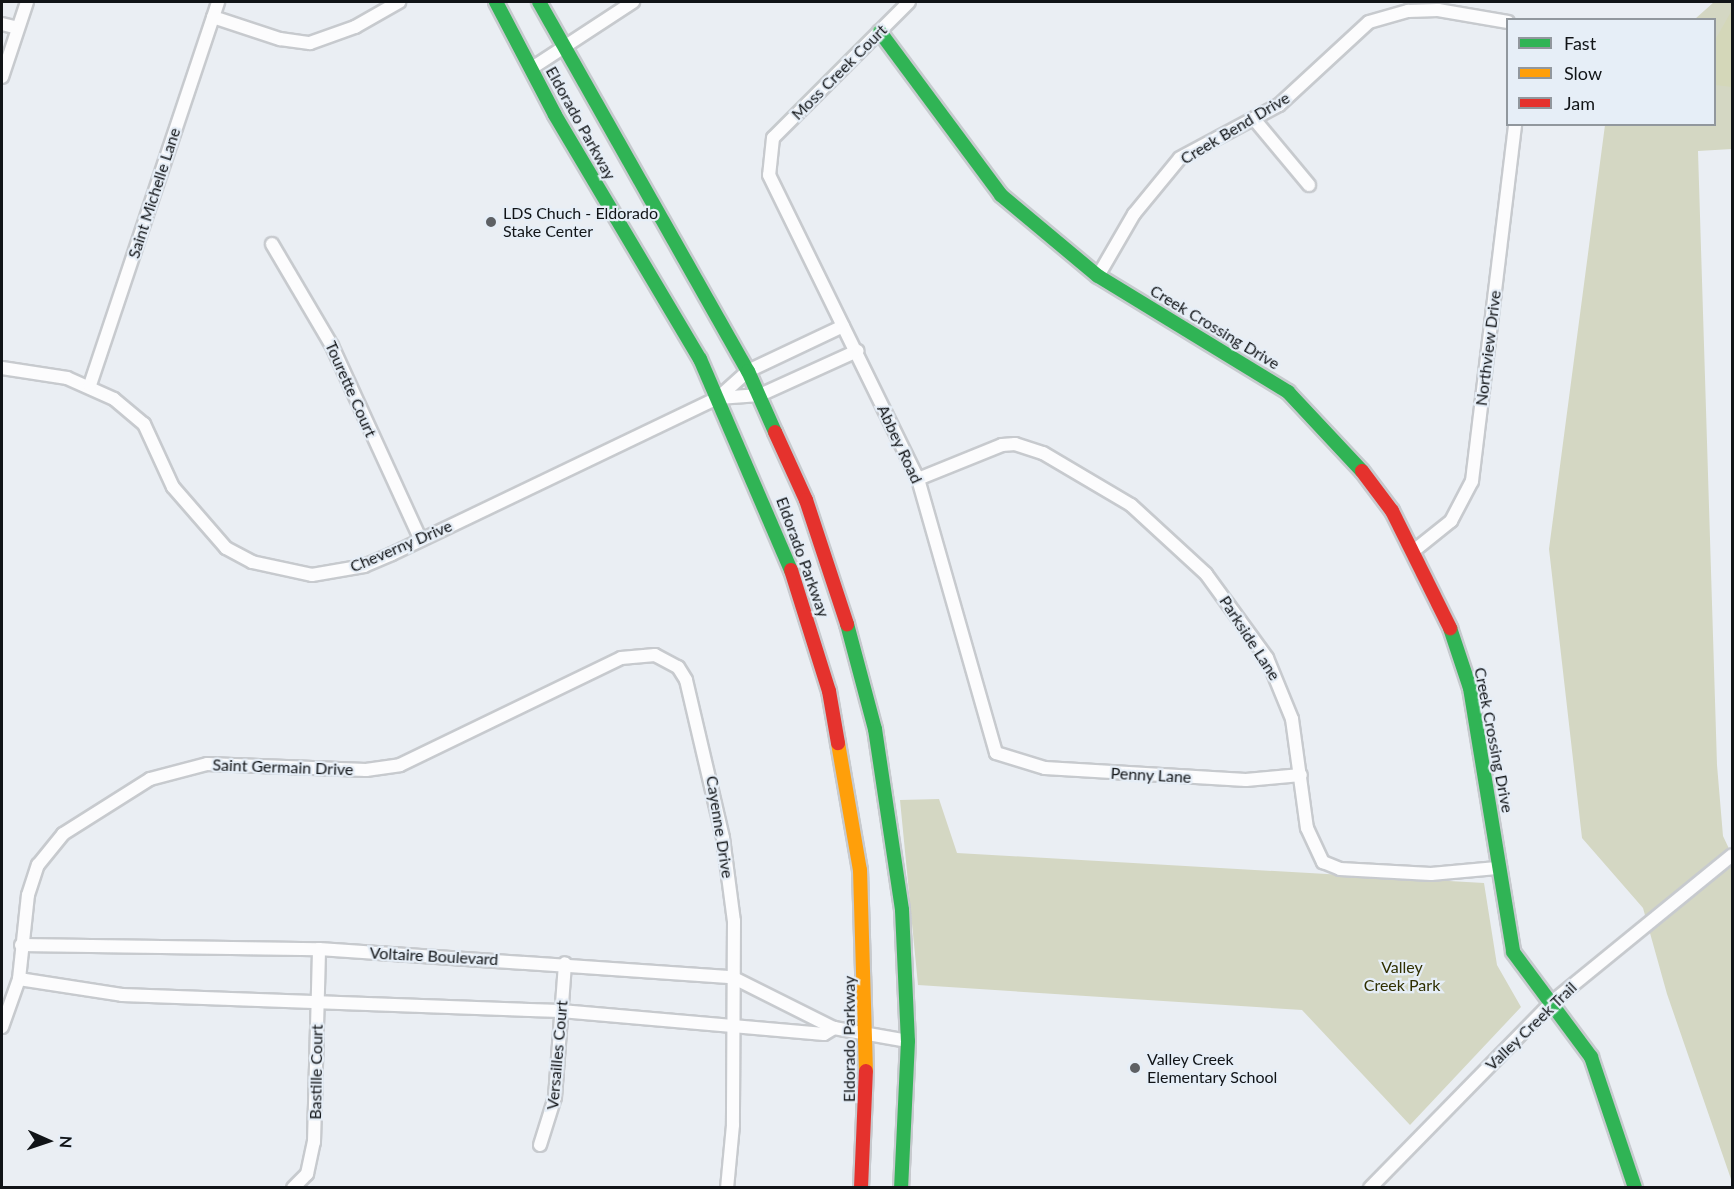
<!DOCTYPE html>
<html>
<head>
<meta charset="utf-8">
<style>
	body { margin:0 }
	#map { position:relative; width:1734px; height:1189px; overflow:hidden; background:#eaeef3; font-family:Lato,sans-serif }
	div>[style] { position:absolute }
	.green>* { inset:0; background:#d4d7c3 }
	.forest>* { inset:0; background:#d4d7b9 }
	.roads { filter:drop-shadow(2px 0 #c7cace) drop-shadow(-2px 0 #c7cace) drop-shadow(0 2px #c7cace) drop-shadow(0 -2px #c7cace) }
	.street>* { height:12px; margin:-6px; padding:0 6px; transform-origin:6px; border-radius:6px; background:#fcfcfd }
	.fast>* { height:14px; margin:-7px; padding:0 7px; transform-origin:7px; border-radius:7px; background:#30b455 }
	.slow>* { height:14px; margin:-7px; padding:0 7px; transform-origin:7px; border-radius:7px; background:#ff9f0a }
	.jam>* { height:14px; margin:-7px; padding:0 7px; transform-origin:7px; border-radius:7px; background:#e5322d }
	.dots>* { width:16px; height:16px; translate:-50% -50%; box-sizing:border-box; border:3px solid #e6eef7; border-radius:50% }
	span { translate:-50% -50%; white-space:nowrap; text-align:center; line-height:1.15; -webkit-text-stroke:4.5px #e6eef7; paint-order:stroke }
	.street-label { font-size:16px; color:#111417 }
	.poi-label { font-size:16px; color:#111417 }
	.left { translate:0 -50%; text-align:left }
	.park-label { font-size:16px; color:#2f2f00 }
	.frame { position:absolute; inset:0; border:3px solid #111417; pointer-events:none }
	.legend { position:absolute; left:1506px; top:18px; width:210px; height:108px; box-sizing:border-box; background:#e6eef7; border:2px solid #91979d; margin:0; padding:8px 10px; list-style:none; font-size:18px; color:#111417 }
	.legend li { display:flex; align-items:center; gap:12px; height:30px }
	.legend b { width:30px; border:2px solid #91979d }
	.north { position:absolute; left:18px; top:1111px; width:60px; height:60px; -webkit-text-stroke:4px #e6eef7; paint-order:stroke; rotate:93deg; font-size:16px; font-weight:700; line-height:24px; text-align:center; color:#111417 }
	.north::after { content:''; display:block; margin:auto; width:21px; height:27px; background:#111417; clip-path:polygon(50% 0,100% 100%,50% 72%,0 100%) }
</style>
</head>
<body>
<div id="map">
	<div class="green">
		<div style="clip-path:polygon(1714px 2px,1732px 2px,1732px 149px,1698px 151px,1717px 765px,1723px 836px,1732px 855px,1732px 1182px,1667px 994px,1643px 908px,1582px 838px,1549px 549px,1605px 125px,1714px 124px,1714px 20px,1695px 19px)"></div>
		<div style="clip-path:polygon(939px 799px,957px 853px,1484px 883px,1497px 965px,1521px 1007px,1410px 1125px,1302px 1010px,918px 985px,900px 800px)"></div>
	</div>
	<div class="forest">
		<div style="clip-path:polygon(1732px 10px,1732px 87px,1715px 85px,1714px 42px)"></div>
	</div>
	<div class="roads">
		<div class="street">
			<div style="left:909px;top:2px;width:192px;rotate:135deg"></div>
			<div style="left:773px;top:138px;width:37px;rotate:96deg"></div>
			<div style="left:769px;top:175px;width:339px;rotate:63.9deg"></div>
			<div style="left:918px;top:479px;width:285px;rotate:74.1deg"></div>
			<div style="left:996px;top:753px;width:51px;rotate:17deg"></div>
			<div style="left:1045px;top:768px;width:201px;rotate:3.4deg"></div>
			<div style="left:1246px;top:780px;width:55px;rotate:-5.2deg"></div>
			<div style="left:213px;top:17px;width:71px;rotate:18.2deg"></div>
			<div style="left:280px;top:39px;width:30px;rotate:8deg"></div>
			<div style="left:310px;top:43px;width:48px;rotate:-19.6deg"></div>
			<div style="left:355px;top:27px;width:51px;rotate:-29.6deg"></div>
			<div style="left:2px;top:24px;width:16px;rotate:14deg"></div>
			<div style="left:532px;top:68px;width:121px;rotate:-33.2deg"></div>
			<div style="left:2px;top:77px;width:79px;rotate:-71.6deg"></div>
			<div style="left:1254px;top:119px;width:86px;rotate:50.2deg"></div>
			<div style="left:272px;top:244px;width:118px;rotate:59.5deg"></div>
			<div style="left:332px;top:346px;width:213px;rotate:65.4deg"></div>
			<div style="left:1098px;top:276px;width:72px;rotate:-59.9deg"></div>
			<div style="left:1134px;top:214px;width:72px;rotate:-50.6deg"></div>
			<div style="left:1180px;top:158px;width:112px;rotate:-28.2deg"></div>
			<div style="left:1279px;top:105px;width:122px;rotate:-42.7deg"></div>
			<div style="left:1369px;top:22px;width:41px;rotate:-15.8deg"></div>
			<div style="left:1408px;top:11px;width:30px;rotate:-2deg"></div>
			<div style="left:1438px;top:10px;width:71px;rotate:9.7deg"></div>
			<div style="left:2px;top:368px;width:66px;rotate:8.7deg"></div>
			<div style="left:67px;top:378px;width:51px;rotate:24.1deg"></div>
			<div style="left:114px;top:399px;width:39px;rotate:40deg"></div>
			<div style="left:144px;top:424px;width:69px;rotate:65.3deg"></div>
			<div style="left:173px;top:487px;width:81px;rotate:49deg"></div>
			<div style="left:226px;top:548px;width:30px;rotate:28deg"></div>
			<div style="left:252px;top:562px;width:61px;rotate:12.2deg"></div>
			<div style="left:312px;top:575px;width:53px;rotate:-9.8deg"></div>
			<div style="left:364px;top:566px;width:30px;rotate:-23deg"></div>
			<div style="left:392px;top:554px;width:361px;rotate:-25.6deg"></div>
			<div style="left:718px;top:398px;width:40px;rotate:-42deg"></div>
			<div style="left:748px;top:371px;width:105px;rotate:-25.3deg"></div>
			<div style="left:90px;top:385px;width:404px;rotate:-71.5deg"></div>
			<div style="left:718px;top:398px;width:42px;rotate:-4.1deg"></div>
			<div style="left:760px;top:395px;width:107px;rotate:-24.4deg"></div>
			<div style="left:918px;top:479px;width:91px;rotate:-22deg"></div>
			<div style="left:1002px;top:445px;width:13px;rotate:-4deg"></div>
			<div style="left:1015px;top:444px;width:29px;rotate:18deg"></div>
			<div style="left:1043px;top:453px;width:102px;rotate:30.6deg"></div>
			<div style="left:1131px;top:505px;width:102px;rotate:42.6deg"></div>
			<div style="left:1206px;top:574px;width:104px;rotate:54deg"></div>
			<div style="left:1267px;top:658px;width:66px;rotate:67.7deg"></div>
			<div style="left:1292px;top:719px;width:110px;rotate:82.2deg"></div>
			<div style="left:1307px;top:828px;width:38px;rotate:65deg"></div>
			<div style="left:1323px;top:862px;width:18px;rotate:22deg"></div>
			<div style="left:1340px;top:869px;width:91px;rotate:3.1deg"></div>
			<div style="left:1431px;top:874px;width:66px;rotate:-5.2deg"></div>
			<div style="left:1416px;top:549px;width:45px;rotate:-38.7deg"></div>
			<div style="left:1451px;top:521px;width:45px;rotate:-62.3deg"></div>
			<div style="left:1472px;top:481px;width:360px;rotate:-83.1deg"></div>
			<div style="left:21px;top:945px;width:298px;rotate:0.8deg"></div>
			<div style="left:319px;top:949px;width:414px;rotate:3.9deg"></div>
			<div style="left:732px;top:977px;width:114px;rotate:26.6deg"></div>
			<div style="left:834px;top:1028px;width:75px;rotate:10deg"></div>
			<div style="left:19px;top:979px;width:104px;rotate:8.8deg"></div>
			<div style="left:122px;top:995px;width:439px;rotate:2.1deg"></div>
			<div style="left:561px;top:1011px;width:264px;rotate:5deg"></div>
			<div style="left:824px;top:1034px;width:12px;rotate:-31deg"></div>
			<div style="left:2px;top:1027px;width:51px;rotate:-70.5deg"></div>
			<div style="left:19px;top:979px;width:84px;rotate:-83.9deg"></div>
			<div style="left:28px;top:895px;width:32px;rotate:-72deg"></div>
			<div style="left:38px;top:865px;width:40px;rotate:-51deg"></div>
			<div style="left:63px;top:834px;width:103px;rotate:-32.3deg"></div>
			<div style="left:150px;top:779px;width:59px;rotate:-14.7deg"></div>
			<div style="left:207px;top:764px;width:159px;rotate:2.2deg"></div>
			<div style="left:366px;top:770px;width:34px;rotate:-8deg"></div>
			<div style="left:400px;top:765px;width:246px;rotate:-25.8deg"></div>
			<div style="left:621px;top:658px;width:34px;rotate:-5deg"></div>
			<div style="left:655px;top:655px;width:26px;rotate:28deg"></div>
			<div style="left:678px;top:667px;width:15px;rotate:58deg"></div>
			<div style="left:686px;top:680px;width:162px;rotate:76.8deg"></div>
			<div style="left:723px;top:838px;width:84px;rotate:82.5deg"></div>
			<div style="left:734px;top:921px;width:204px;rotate:90.3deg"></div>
			<div style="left:733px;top:1125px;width:63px;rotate:95.4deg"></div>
			<div style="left:540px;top:1145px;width:50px;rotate:-72.6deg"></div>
			<div style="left:555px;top:1097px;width:134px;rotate:-85.7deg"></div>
			<div style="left:293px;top:1188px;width:20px;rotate:-45deg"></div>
			<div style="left:307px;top:1174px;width:33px;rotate:-78deg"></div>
			<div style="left:314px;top:1142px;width:193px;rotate:-88.5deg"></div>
			<div style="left:1370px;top:1188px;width:260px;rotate:-45.6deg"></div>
			<div style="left:1552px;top:1002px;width:232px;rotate:-39.2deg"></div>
		</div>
		<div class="fast">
			<div style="left:496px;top:2px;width:127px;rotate:62.4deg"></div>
			<div style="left:555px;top:115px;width:284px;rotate:59.3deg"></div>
			<div style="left:700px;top:359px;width:230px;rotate:66.7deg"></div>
			<div style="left:539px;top:2px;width:424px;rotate:60.5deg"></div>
			<div style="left:748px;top:371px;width:67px;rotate:66.1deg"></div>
			<div style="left:880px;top:32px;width:203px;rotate:53.4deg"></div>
			<div style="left:1001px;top:195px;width:126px;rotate:39.9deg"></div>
			<div style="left:1098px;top:276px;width:223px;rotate:31.4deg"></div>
			<div style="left:1288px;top:392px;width:108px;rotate:46.9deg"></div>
			<div style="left:847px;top:624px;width:109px;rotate:75.1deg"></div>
			<div style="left:875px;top:729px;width:183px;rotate:81.5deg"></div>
			<div style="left:902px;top:910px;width:131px;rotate:87.4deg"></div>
			<div style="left:908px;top:1041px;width:147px;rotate:92.7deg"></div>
			<div style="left:1450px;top:628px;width:63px;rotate:71.6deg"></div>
			<div style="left:1470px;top:688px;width:267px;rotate:80.7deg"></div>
			<div style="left:1513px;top:952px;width:131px;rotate:53.4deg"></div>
			<div style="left:1591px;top:1057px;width:138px;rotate:71.4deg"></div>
		</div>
		<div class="slow">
			<div style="left:838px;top:743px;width:129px;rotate:80.2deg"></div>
			<div style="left:860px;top:870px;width:201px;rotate:88.3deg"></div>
		</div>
		<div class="jam">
			<div style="left:775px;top:432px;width:75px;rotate:65.5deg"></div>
			<div style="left:806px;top:500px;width:131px;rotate:71.7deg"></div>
			<div style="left:1362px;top:471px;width:50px;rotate:53.1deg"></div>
			<div style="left:1392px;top:511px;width:131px;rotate:63.6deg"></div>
			<div style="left:791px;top:570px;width:127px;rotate:72.6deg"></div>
			<div style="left:829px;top:691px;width:53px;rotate:80.2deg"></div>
			<div style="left:861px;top:1188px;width:117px;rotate:-87.6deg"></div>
		</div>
	</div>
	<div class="dots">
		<div style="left:491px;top:222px;background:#5d6064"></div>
		<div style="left:1135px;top:1068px;background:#5d6064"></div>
	</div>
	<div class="street-label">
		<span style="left:839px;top:72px;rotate:-45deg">Moss Creek Court</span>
		<span style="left:581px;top:123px;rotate:61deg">Eldorado Parkway</span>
		<span style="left:1235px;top:128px;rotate:-31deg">Creek Bend Drive</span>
		<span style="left:154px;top:193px;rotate:-72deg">Saint Michelle Lane</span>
		<span style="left:1215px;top:327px;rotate:31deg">Creek Crossing Drive</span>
		<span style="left:1488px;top:348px;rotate:-83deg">Northview Drive</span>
		<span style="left:351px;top:389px;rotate:66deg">Tourette Court</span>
		<span style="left:900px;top:444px;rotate:65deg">Abbey Road</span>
		<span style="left:401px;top:546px;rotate:-23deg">Cheverny Drive</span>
		<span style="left:803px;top:557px;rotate:70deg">Eldorado Parkway</span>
		<span style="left:1250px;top:638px;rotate:57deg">Parkside Lane</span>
		<span style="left:1494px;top:740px;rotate:79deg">Creek Crossing Drive</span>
		<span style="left:283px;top:767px;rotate:2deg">Saint Germain Drive</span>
		<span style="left:1151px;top:775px;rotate:3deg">Penny Lane</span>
		<span style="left:720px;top:827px;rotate:81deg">Cayenne Drive</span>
		<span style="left:434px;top:956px;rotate:3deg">Voltaire Boulevard</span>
		<span style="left:1531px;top:1026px;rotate:-44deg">Valley Creek Trail</span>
		<span style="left:849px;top:1039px;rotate:-90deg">Eldorado Parkway</span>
		<span style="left:557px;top:1055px;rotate:-85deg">Versailles Court</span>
		<span style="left:316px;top:1072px;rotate:-89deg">Bastille Court</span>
	</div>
	<div class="poi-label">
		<span class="left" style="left:503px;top:222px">LDS Chuch - Eldorado<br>Stake Center</span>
		<span class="left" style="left:1147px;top:1068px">Valley Creek<br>Elementary School</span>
	</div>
	<div class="park-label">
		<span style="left:1402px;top:976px">Valley<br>Creek Park</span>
	</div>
	<div class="frame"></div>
	<ul class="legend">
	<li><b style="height:8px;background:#30b455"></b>Fast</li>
	<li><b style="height:8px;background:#ff9f0a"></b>Slow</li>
	<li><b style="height:8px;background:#e5322d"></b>Jam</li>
	</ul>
	<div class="north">N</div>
</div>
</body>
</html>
